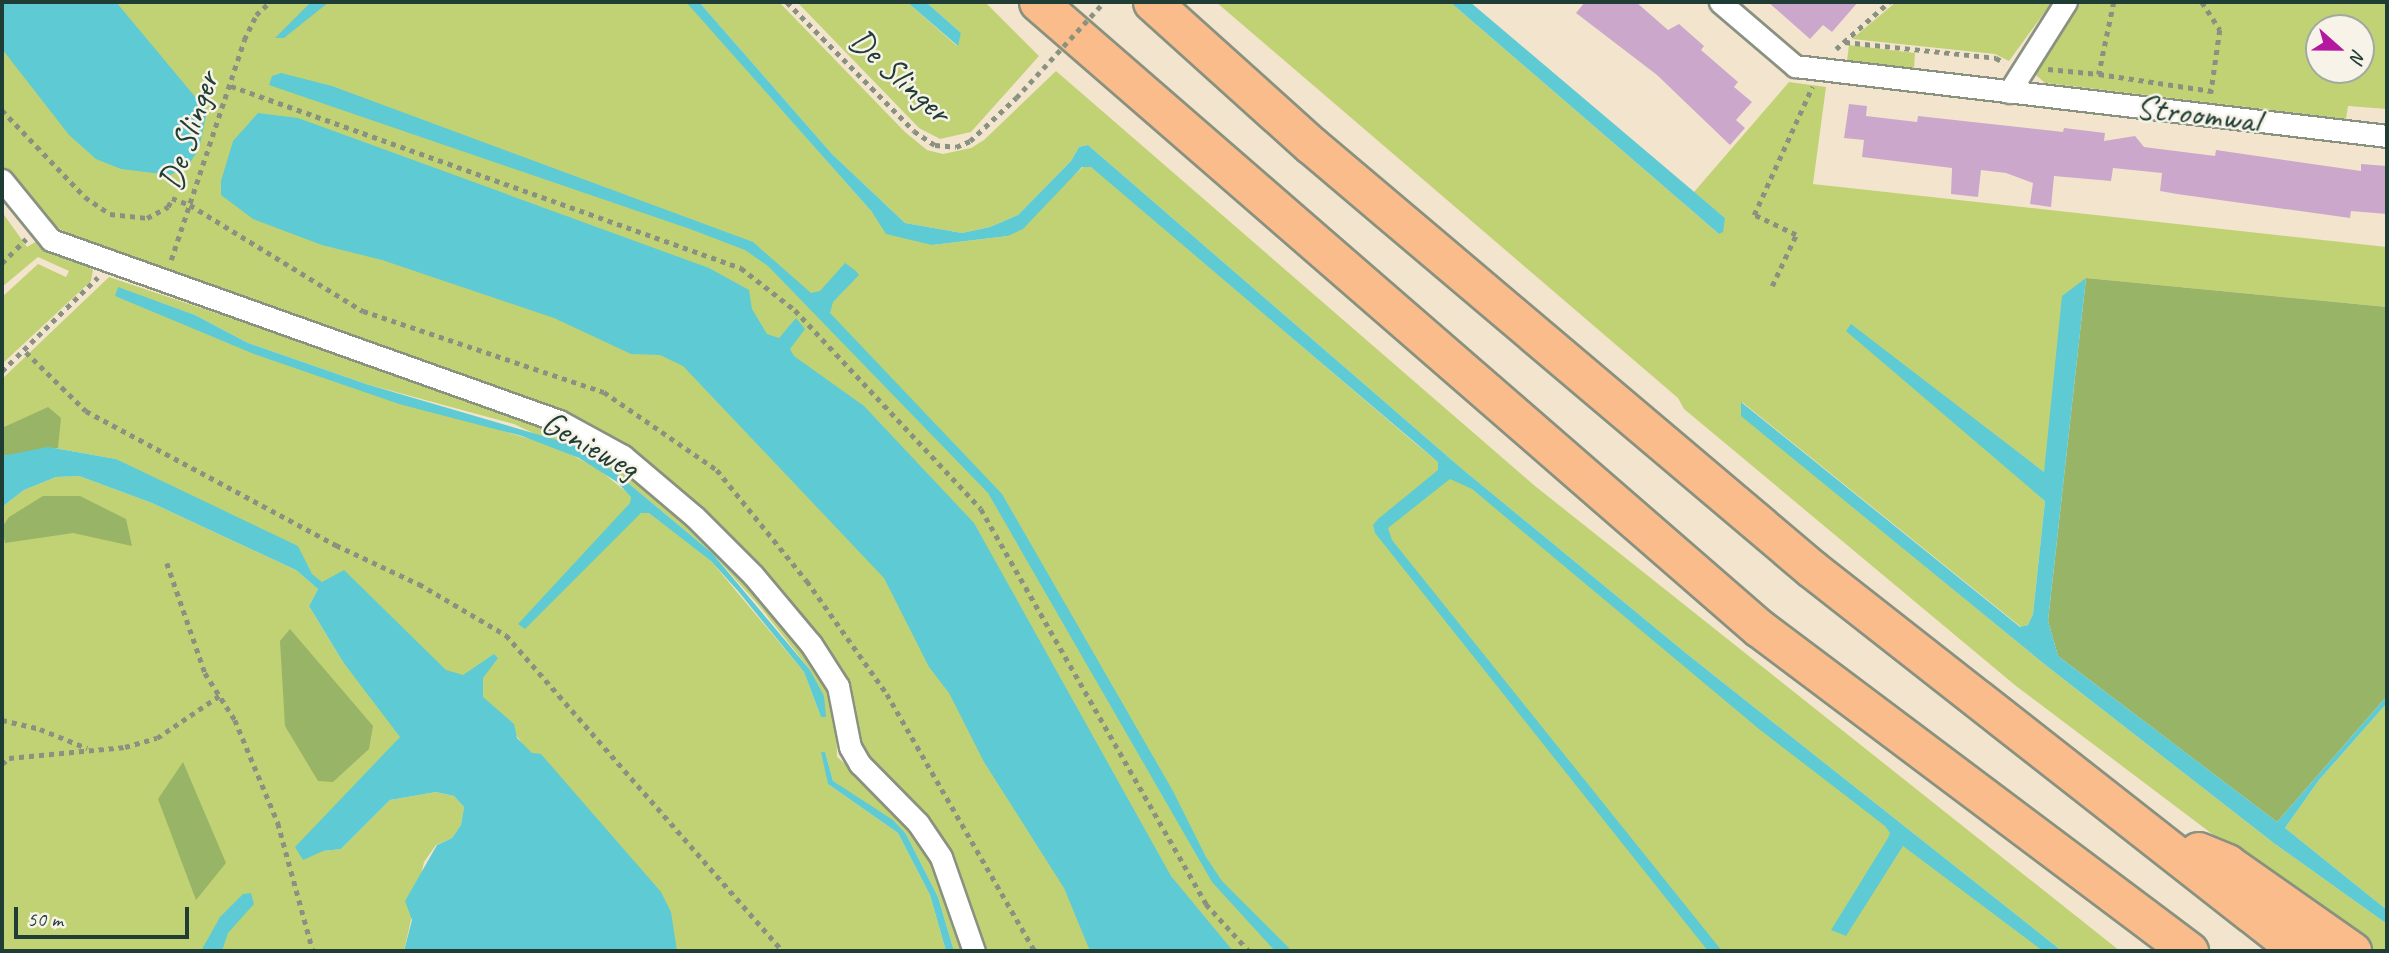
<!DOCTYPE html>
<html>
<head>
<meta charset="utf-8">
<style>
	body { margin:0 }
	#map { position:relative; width:2389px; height:953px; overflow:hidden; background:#f3e5cd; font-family:Caveat,sans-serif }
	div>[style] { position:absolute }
	.green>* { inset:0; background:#c1d275 }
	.forest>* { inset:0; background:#98b466 }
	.water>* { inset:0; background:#5ecad4 }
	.building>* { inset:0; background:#cca7cc }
	.path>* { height:4.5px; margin-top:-2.25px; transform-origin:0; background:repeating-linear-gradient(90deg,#899180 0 5px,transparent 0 10px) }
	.roads { filter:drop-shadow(2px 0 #899180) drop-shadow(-2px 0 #899180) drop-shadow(0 2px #899180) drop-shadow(0 -2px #899180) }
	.minor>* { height:21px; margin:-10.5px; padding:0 10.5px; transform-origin:10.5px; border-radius:10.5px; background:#fff }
	.motorway>* { height:37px; margin:-18.5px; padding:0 18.5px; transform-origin:18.5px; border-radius:18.5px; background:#f9bc8a }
	.path-bridge>* { height:4.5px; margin-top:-2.25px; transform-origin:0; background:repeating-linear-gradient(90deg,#899180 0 5px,transparent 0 10px) }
	span { translate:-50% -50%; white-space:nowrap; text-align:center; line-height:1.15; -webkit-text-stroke:5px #f7f3e8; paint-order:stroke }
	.street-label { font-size:35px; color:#1f3d34 }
	.frame { position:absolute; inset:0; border:4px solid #1f3d34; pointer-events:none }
	.north { position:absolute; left:2305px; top:14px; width:70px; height:70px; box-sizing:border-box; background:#f7f3e8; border:2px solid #a1aaa0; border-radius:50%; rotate:111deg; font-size:19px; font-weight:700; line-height:28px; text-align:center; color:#1f3d34 }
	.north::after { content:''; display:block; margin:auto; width:24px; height:32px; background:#b5179e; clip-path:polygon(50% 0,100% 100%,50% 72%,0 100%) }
	.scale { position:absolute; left:14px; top:907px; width:175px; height:32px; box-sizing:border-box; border:4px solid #1f3d34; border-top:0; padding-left:9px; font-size:21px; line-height:24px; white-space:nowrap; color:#1f3d34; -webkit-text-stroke:5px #f7f3e8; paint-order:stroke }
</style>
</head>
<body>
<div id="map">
	<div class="green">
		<div style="clip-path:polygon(2px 2px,687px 2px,872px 212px,932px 245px,1008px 236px,1083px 167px,1091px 166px,1416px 444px,2049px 951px,985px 951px,949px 855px,874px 769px,857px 739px,851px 700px,833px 663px,774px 584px,664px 477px,615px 442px,83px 246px,52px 223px,2px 166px)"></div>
		<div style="clip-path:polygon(699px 2px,779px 2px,905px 132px,927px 150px,943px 154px,971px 148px,984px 140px,1056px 71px,1535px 486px,2120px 951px,2062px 951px,1687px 654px,1461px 468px,1088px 145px,1079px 147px,1071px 161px,1018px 215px,990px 227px,962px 233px,905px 223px,832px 154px)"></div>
		<div style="clip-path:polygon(797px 2px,907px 2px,957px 46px,961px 33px,926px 2px,985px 2px,1039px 56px,971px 132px,940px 139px,919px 128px)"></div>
		<div style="clip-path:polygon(1216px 2px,1450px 2px,1719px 234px,1725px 218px,1694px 192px,1789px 82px,1826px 87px,1813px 184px,2387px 247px,2387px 307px,2086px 278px,2044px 472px,1851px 325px,2045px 501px,2033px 614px,2028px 625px,2021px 627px,1742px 402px,1741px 415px,2048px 667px,2275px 844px,2387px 924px,2387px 951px,2371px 951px,2309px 907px,2016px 686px,1684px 409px,1678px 398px)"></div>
		<div style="clip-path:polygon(1896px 2px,2052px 2px,2009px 61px,1995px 54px,1852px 39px)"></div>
		<div style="clip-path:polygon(evenodd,2082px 2px,2387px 2px,2387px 109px,2348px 106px,2346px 119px,2045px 83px,2036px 75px,2035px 64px,2082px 2px,2319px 28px,2361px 28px,2361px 70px,2319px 70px,2319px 28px)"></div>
		<div style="clip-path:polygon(1849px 45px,1915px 53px,1914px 70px,1847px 61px)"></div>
		<div style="clip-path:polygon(2px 212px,27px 247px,37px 241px,93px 270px,91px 281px,2px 364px,2px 297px,38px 264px,66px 277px,69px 271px,38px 257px,2px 287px)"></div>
		<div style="clip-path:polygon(evenodd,109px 277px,561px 429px,617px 462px,711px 541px,818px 665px,836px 711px,837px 757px,878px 791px,926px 848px,967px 951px,954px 951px,938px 897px,906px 834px,833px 781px,825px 752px,828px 784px,898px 833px,930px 895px,946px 951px,665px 951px,516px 735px,322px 582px,170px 487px,116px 459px,48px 447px,2px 456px,2px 379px,109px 277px,119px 288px,195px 315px,248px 343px,366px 384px,514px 424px,615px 472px,712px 553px,761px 608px,810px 670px,821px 717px,804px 672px,711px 561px,597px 468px,554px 446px,337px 382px,239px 347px,116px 296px,119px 288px)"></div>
		<div style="clip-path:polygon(79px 476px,152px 503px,296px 570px,318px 589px,309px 606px,343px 662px,398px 727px,400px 737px,323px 851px,341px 849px,390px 800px,436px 792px,454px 796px,464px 807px,461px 825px,452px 838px,436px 845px,424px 862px,404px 951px,2px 951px,2px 507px,24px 490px,56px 477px)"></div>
		<div style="clip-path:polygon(2387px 703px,2387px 910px,2285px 828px,2319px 780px)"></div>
	</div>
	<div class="forest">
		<div style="clip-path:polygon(2086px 278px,2387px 307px,2387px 696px,2277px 822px,2058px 656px,2048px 621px)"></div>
		<div style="clip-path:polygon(48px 407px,61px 418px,58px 448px,2px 456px,2px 428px)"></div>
		<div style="clip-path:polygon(43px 496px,80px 496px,126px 519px,132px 546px,73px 533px,5px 543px,2px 527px,9px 517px)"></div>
		<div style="clip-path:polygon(290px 629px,373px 726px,369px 749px,333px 782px,318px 781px,285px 726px,280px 641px)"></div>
		<div style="clip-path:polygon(183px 762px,226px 863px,196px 900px,158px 799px)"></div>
	</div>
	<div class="water">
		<div style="clip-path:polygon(2px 2px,116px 2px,207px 111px,199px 149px,187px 167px,170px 175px,121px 169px,96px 159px,69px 135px,2px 49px)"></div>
		<div style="clip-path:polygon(311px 2px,329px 2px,284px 38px,275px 38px)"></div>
		<div style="clip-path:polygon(686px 2px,699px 2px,832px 154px,905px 223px,962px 233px,990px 227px,1018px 215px,1071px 161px,1079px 147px,1088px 145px,1461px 468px,1687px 654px,2062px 951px,2043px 951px,1903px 846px,1846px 936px,1831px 930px,1888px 838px,1890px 833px,1885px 826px,1759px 729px,1472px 489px,1450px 479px,1388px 528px,1392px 540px,1722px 951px,1708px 951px,1375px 533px,1373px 525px,1378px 519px,1438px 470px,1438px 462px,1091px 167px,1082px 167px,1023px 229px,1008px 236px,932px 245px,886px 234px,872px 212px)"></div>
		<div style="clip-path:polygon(907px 2px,926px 2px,961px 33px,958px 46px)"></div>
		<div style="clip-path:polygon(1450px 2px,1470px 2px,1725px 218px,1723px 232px,1719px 234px)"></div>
		<div style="clip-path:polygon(281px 73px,332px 86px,753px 242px,811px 293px,820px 291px,845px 263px,856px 271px,859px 275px,833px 302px,830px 313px,1002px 494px,1173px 791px,1206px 857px,1222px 881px,1292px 951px,1275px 951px,1212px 882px,988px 493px,768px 266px,745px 250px,690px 229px,269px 85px,272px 76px)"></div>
		<div style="clip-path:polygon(258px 113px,298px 118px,709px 268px,749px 290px,752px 309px,767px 334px,779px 338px,796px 318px,805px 329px,790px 349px,794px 356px,864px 406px,974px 523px,1171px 876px,1233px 951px,1090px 951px,1064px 888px,984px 762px,949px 693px,929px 667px,884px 578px,683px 366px,660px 355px,631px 354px,554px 318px,382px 260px,322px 245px,253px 219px,221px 195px,221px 181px,233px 141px)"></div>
		<div style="clip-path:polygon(2086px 278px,2048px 621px,2058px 656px,2277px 822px,2387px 696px,2387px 703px,2319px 780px,2285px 828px,2387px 910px,2387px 924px,2275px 844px,2048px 667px,1741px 416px,1741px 402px,2020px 627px,2028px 625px,2033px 614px,2045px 501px,1846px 331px,1851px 324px,2044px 472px,2062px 296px)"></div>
		<div style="clip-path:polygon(118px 287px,195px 315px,248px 343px,366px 384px,574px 445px,615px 472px,712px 553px,810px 670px,824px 696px,826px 717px,821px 717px,804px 672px,738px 591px,711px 561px,649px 513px,641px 513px,525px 629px,518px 624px,630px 503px,631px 497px,617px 482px,579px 458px,522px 436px,399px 404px,254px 354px,115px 296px)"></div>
		<div style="clip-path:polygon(48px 447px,116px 459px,298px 546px,312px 574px,322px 582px,344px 570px,446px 670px,463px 675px,494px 654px,498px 658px,483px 678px,483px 697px,514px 724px,517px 738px,532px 753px,541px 754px,661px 892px,671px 912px,677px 951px,404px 951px,412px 920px,405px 901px,437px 845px,452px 838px,461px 825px,464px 807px,454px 796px,436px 792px,390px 800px,341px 849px,323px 851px,303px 860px,295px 847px,400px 737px,343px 662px,309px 606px,318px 589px,296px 570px,152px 503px,79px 476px,56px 477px,24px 490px,2px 507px,2px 456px)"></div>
		<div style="clip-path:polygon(821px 752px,825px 752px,833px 781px,893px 820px,906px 834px,938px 897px,954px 951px,946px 951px,930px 895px,898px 833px,828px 784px)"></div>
		<div style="clip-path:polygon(251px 893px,254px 904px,228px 933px,222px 951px,201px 951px,220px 917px,243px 894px)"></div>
	</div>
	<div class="building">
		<div style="clip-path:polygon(1585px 2px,1636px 2px,1668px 30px,1679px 24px,1704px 46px,1701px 50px,1738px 82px,1734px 87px,1752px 102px,1736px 120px,1745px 128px,1730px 145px,1657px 75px,1576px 13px)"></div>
		<div style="clip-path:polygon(1768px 2px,1858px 2px,1832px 32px,1823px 25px,1810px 39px)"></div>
		<div style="clip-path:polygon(1849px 104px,1867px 106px,1866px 116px,1917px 122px,1918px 116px,2063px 132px,2064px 128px,2105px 133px,2104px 141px,2135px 136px,2144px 147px,2215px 156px,2216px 150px,2361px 171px,2361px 164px,2387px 166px,2387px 214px,2351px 211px,2350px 218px,2177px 194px,2160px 191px,2162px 173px,2113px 168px,2111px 181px,2054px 176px,2051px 207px,2030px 204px,2033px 183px,2006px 173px,1981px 170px,1978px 197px,1951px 194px,1952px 168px,1862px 157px,1864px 140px,1844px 138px)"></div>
	</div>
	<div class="path">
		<div style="left:787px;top:2px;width:181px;rotate:45.4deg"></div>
		<div style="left:914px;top:131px;width:25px;rotate:34deg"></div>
		<div style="left:935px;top:145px;width:21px;rotate:5deg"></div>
		<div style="left:956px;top:147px;width:15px;rotate:-23deg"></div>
		<div style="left:970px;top:141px;width:63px;rotate:-43.1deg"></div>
		<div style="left:2114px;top:2px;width:74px;rotate:101.8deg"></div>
		<div style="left:2099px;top:74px;width:114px;rotate:8.6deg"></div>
		<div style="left:2202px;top:2px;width:33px;rotate:57deg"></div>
		<div style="left:2220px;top:30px;width:64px;rotate:98.1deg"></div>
		<div style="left:1845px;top:42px;width:152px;rotate:6deg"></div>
		<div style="left:1996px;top:58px;width:10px;rotate:29deg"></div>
		<div style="left:1836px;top:49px;width:71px;rotate:-41.6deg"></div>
		<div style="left:2048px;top:69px;width:51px;rotate:5.6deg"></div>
		<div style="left:231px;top:86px;width:542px;rotate:19.64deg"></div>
		<div style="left:741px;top:268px;width:68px;rotate:37.9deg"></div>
		<div style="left:795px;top:310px;width:272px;rotate:46.9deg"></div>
		<div style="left:981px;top:509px;width:455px;rotate:60.3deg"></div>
		<div style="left:1206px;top:904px;width:64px;rotate:47.5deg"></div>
		<div style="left:2px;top:110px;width:120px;rotate:46.3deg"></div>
		<div style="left:85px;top:197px;width:30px;rotate:34deg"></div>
		<div style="left:110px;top:214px;width:37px;rotate:6deg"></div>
		<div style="left:147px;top:218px;width:24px;rotate:-28deg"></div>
		<div style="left:168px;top:207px;width:10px;rotate:-66deg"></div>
		<div style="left:172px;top:198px;width:19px;rotate:21deg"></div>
		<div style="left:190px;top:205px;width:203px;rotate:31.5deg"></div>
		<div style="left:363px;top:311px;width:254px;rotate:18.6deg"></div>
		<div style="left:604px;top:392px;width:137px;rotate:34.6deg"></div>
		<div style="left:717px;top:470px;width:143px;rotate:51deg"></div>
		<div style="left:807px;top:581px;width:138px;rotate:54.7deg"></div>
		<div style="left:887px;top:694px;width:297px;rotate:60.1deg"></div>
		<div style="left:171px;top:260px;width:232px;rotate:-71.6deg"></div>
		<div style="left:244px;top:40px;width:28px;rotate:-64deg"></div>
		<div style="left:256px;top:15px;width:19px;rotate:-43deg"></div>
		<div style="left:2px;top:263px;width:34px;rotate:-45deg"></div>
		<div style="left:1772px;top:286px;width:56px;rotate:-64.8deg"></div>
		<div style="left:1796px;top:235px;width:47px;rotate:-154.5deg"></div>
		<div style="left:1754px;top:215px;width:141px;rotate:-65.6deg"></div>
		<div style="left:26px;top:352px;width:84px;rotate:44.5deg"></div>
		<div style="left:86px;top:411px;width:284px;rotate:28.2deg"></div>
		<div style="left:336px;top:545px;width:92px;rotate:25.2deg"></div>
		<div style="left:419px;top:584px;width:101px;rotate:30.4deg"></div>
		<div style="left:506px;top:635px;width:420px;rotate:48.8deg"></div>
		<div style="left:2px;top:371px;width:134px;rotate:-44.4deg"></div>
		<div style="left:167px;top:563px;width:116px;rotate:70.9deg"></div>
		<div style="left:205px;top:673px;width:56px;rotate:57.4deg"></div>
		<div style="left:235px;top:720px;width:112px;rotate:67.3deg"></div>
		<div style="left:278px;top:823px;width:133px;rotate:74.7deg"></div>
		<div style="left:2px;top:720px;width:39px;rotate:13deg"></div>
		<div style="left:40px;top:729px;width:51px;rotate:22deg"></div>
		<div style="left:2px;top:764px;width:9px;rotate:-41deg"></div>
		<div style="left:9px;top:758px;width:117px;rotate:-5.4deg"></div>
		<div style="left:125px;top:747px;width:33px;rotate:-16deg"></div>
		<div style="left:157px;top:738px;width:75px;rotate:-34.1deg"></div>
	</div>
	<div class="roads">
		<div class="minor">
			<div style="left:1720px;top:2px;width:99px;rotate:40.5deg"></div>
			<div style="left:1795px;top:66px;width:596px;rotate:6.74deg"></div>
			<div style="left:2009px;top:92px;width:107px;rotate:-57.7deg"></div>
			<div style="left:2px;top:180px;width:77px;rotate:50.8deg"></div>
			<div style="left:51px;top:240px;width:539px;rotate:19.61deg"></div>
			<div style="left:559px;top:421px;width:73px;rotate:28.7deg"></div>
			<div style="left:623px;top:456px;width:94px;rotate:40.3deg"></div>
			<div style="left:695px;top:517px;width:82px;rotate:45deg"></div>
			<div style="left:753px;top:575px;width:90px;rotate:50deg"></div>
			<div style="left:811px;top:644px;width:50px;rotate:57.3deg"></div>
			<div style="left:838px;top:686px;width:62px;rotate:78.9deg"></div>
			<div style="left:850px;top:747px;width:20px;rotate:60deg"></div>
			<div style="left:860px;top:764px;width:83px;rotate:45.5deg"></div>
			<div style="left:918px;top:823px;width:41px;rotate:55.9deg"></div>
			<div style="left:941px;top:857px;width:100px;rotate:70.7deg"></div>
		</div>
		<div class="motorway">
			<div style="left:1038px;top:2px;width:955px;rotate:40.97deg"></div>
			<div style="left:1759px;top:628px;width:538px;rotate:36.91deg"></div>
			<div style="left:1152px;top:2px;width:214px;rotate:42deg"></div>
			<div style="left:1311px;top:145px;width:656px;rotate:40.24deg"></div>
			<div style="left:1812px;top:569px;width:619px;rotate:38.11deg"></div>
			<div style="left:2198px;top:851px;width:31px;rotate:22deg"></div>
			<div style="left:2227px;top:863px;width:153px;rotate:35.1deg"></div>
		</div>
	</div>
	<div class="path-bridge">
		<div style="left:1016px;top:98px;width:130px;rotate:-47.5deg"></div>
	</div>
	<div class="street-label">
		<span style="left:900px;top:76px;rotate:42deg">De Slinger</span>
		<span style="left:2198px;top:114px;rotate:7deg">Stroomwal</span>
		<span style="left:189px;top:131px;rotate:-71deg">De Slinger</span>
		<span style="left:590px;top:445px;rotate:29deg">Genieweg</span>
	</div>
	<div class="frame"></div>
	<div class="north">N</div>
	<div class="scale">50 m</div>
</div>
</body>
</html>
